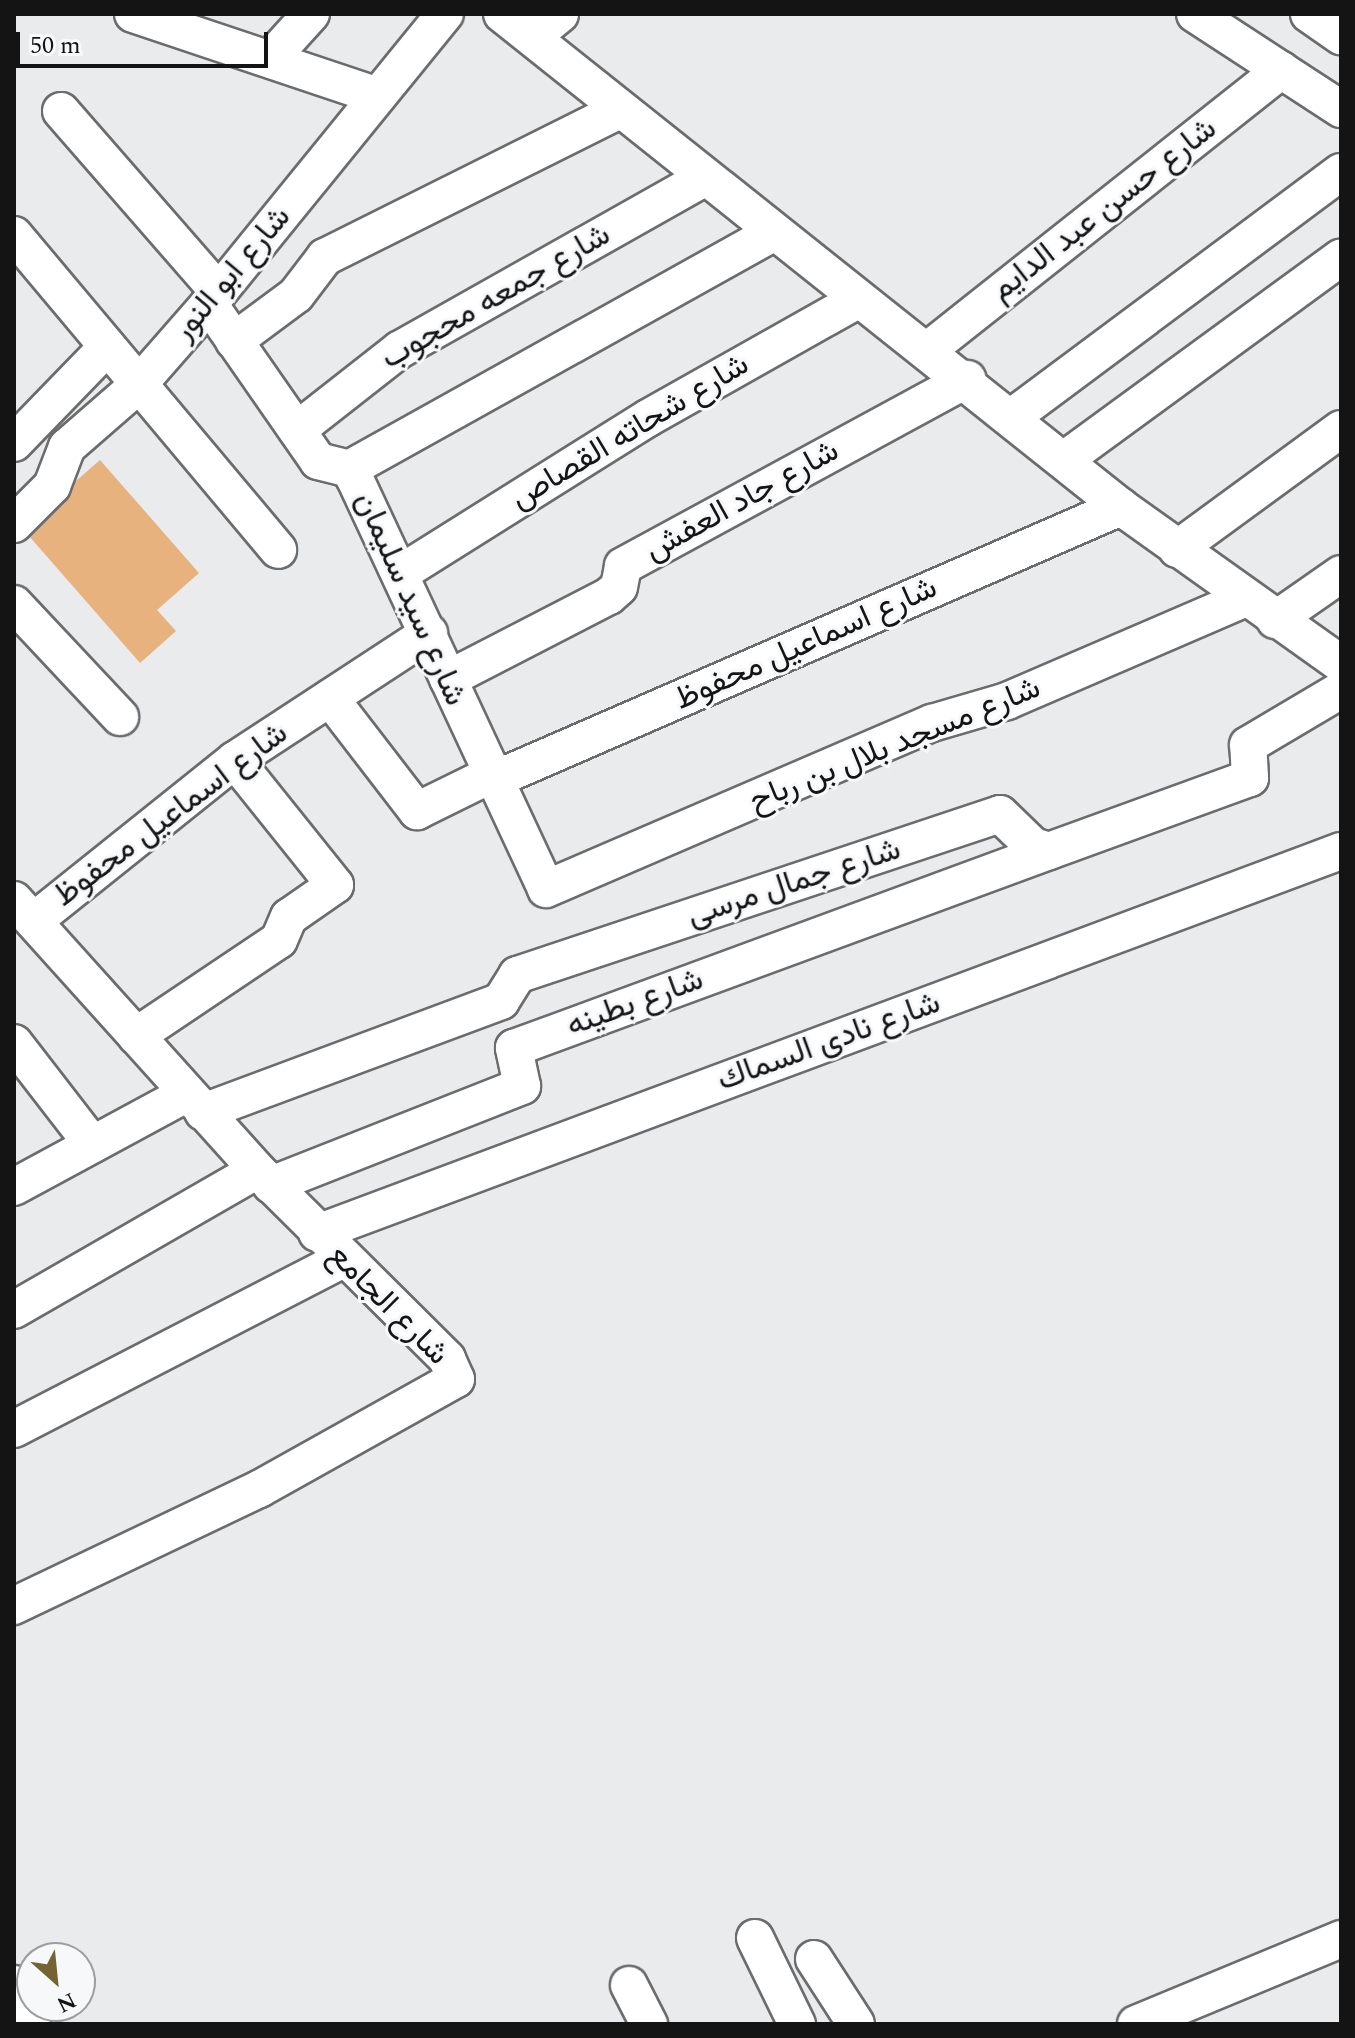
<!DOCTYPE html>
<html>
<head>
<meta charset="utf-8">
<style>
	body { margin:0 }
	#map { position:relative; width:1355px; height:2038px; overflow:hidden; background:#eaebed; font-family:Spectral,Vazirmatn,serif }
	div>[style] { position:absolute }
	.building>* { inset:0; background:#e7b27e }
	.roads { filter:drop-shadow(2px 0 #6b6c6e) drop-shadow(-2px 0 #6b6c6e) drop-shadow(0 2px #6b6c6e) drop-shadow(0 -2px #6b6c6e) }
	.minor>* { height:36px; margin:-18px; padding:0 18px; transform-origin:18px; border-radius:18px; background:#fff }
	span { translate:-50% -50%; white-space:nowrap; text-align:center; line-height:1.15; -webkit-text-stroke:6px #f7f8fa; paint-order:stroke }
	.street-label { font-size:32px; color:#141415 }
	.frame { position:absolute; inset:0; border:16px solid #141415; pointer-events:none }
	.north { position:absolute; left:16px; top:1942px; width:80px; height:80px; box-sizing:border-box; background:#f7f8fa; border:2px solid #9c9d9e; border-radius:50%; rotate:153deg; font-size:22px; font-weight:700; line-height:32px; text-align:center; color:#141415 }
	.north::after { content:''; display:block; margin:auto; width:28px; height:36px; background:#736532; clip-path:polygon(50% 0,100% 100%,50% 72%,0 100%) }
	.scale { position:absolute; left:16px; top:32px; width:252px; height:36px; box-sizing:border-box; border:4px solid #141415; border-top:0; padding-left:10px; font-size:24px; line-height:28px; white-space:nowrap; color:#141415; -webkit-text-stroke:6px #f7f8fa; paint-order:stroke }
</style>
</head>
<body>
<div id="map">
	<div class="building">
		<div style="clip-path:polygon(100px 460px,199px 573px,157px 610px,176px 631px,140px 663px,22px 528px)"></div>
	</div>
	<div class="roads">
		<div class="minor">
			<div style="left:133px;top:14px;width:258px;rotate:18.5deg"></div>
			<div style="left:502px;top:14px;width:791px;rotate:38.54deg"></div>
			<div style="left:1121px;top:507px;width:270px;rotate:35.5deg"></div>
			<div style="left:1195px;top:14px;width:174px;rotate:33.1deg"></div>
			<div style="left:1309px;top:14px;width:39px;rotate:35deg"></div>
			<div style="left:532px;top:37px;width:36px;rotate:-39deg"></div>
			<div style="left:272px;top:57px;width:58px;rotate:-47.8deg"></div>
			<div style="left:61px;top:111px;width:240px;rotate:48.9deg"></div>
			<div style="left:14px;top:235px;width:411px;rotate:50deg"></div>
			<div style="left:209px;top:304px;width:191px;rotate:55.2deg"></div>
			<div style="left:318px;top:461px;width:32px;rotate:14deg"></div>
			<div style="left:349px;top:469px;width:12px;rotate:59deg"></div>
			<div style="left:355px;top:479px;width:452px;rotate:65deg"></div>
			<div style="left:546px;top:889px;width:420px;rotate:-23.3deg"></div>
			<div style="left:932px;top:723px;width:78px;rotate:-16.3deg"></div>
			<div style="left:1007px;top:701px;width:258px;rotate:-23.3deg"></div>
			<div style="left:234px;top:341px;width:77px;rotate:-36.6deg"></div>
			<div style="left:296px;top:295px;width:48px;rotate:-52.7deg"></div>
			<div style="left:325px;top:257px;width:330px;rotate:-26.5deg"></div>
			<div style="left:928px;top:350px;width:451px;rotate:-38.4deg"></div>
			<div style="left:1012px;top:417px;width:410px;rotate:-36.7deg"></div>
			<div style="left:297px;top:430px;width:130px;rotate:-38.1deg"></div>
			<div style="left:399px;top:350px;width:350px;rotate:-29.4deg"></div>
			<div style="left:14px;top:443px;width:134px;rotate:-45.9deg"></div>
			<div style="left:1064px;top:460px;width:343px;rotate:-36.2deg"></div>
			<div style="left:349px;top:469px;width:483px;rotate:-29.1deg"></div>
			<div style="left:14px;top:524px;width:54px;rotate:-45deg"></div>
			<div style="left:52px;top:486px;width:42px;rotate:-69deg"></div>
			<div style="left:67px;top:447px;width:94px;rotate:-41.1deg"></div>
			<div style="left:138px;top:385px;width:108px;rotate:-48.8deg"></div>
			<div style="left:209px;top:304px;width:374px;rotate:-50.9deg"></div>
			<div style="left:1177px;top:549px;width:203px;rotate:-36.2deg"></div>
			<div style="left:404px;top:571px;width:288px;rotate:-32.1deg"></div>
			<div style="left:648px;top:418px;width:242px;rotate:-29.4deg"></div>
			<div style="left:14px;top:604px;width:155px;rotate:46.8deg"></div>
			<div style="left:1275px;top:620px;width:80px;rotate:-34.9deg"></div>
			<div style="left:448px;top:679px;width:181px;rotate:-27.3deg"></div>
			<div style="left:609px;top:596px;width:13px;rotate:-42deg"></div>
			<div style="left:619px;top:587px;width:21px;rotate:-79deg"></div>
			<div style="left:623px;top:566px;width:392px;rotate:-28.5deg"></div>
			<div style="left:330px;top:698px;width:143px;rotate:52.4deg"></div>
			<div style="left:417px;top:811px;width:79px;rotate:-26.2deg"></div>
			<div style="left:491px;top:781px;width:687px;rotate:-23.51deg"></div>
			<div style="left:14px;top:900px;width:363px;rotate:48deg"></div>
			<div style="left:257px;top:1170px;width:268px;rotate:44.8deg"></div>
			<div style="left:447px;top:1359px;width:22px;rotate:66deg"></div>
			<div style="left:456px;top:1379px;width:226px;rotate:150.8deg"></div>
			<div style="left:259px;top:1489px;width:272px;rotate:154.5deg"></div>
			<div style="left:35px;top:920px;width:256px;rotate:-38.7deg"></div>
			<div style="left:235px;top:760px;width:232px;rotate:-33.2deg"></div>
			<div style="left:136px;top:1036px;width:172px;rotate:-33.9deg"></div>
			<div style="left:279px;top:940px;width:25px;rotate:-67deg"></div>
			<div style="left:289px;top:917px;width:56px;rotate:-34.8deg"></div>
			<div style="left:335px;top:885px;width:160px;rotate:-128.7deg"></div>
			<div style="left:14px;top:1043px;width:128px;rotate:52.3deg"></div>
			<div style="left:203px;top:1112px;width:318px;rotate:-20.4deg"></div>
			<div style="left:501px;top:1001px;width:31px;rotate:-58deg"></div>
			<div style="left:517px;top:975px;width:509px;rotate:-18.43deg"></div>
			<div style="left:1000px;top:814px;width:46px;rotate:44.1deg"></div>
			<div style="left:1033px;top:846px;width:17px;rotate:17deg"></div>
			<div style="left:1049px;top:851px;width:214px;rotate:-20deg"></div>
			<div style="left:1250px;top:778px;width:33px;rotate:-93deg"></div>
			<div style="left:1248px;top:745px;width:108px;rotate:-30.6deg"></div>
			<div style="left:271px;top:1185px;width:270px;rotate:-21.5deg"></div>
			<div style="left:522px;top:1086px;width:39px;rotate:-102deg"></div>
			<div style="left:514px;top:1048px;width:570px;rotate:-20.21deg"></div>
			<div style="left:14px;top:1187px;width:196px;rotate:-28.4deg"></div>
			<div style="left:317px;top:1233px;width:1093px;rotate:-20.46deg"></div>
			<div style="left:14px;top:1310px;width:280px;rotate:-29.9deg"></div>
			<div style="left:14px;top:1429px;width:370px;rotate:-27.3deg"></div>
			<div style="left:755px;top:1938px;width:96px;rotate:64deg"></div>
			<div style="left:814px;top:1959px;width:77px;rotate:57.1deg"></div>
			<div style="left:14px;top:1984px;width:44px;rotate:65.8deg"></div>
			<div style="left:629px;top:1985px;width:44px;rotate:62.9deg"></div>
			<div style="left:1136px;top:2024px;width:222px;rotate:-22.5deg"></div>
		</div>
	</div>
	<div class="street-label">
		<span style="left:1104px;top:210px;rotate:-38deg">شارع حسن عبد الدايم</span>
		<span style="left:232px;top:274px;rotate:-50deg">شارع ابو النور</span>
		<span style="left:496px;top:297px;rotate:-30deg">شارع جمعه محجوب</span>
		<span style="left:630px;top:432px;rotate:-31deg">شارع شحاته القصاص</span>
		<span style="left:742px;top:501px;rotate:-29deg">شارع جاد العفش</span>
		<span style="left:410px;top:599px;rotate:66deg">شارع سيد سليمان</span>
		<span style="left:806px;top:644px;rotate:-24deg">شارع اسماعيل محفوظ</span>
		<span style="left:895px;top:745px;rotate:-22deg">شارع مسجد بلال بن رباح</span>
		<span style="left:171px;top:815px;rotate:-37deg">شارع اسماعيل محفوظ</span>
		<span style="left:794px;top:883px;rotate:-18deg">شارع جمال مرسى</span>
		<span style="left:635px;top:1003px;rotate:-20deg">شارع بطينه</span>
		<span style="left:829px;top:1042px;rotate:-20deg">شارع نادى السماك</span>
		<span style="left:388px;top:1305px;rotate:45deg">شارع الجامع</span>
	</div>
	<div class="frame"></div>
	<div class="north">N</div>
	<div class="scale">50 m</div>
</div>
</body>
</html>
